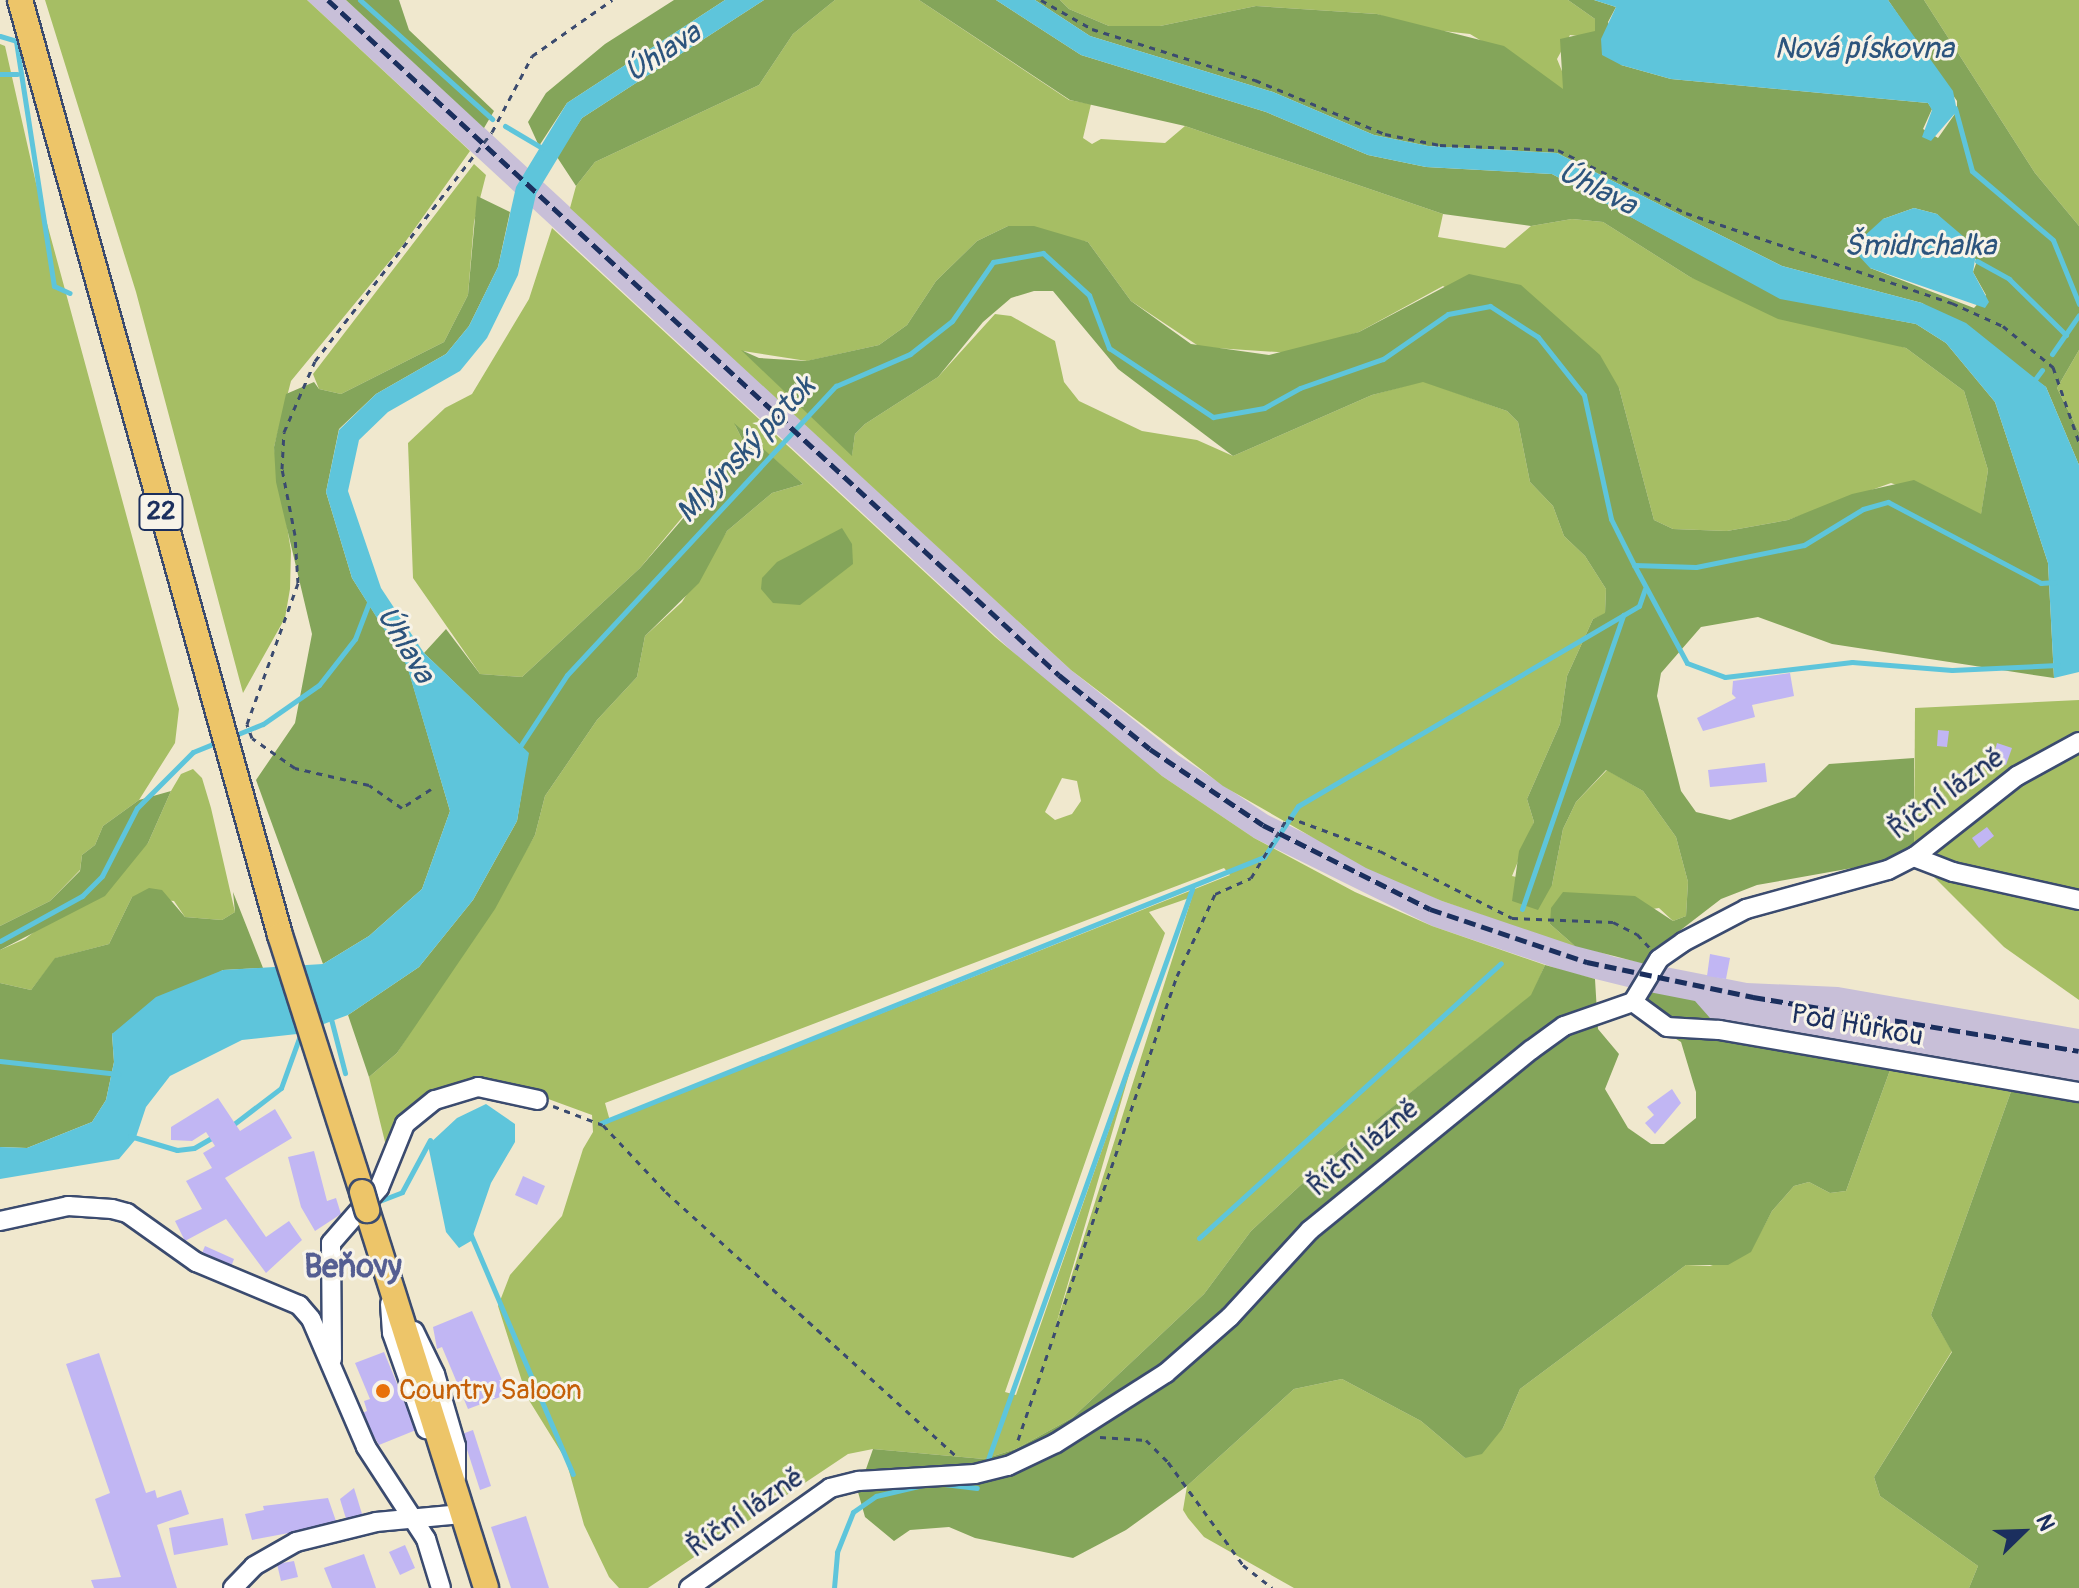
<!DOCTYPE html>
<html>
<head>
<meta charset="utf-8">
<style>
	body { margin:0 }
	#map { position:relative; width:2079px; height:1588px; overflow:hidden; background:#f0e8ce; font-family:Pangolin,sans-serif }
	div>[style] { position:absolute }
	.industrial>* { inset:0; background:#c8bfd8 }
	.green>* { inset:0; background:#a6be64 }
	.forest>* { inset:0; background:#84a55a }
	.water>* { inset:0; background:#5ec5db }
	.stream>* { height:5px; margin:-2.5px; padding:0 2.5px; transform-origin:2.5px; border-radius:2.5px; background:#5ec5db }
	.building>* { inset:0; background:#c1b6f3 }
	.path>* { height:3px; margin-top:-1.5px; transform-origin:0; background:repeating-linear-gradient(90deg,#3b4b6f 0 6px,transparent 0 12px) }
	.roads { filter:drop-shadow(2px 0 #3b4b6f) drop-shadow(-2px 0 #3b4b6f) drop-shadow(0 2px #3b4b6f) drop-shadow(0 -2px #3b4b6f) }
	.minor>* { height:18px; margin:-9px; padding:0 9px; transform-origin:9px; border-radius:9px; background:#fff }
	.major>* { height:24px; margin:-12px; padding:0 12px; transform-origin:12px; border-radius:12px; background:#edc569 }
	.rail>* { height:5px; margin-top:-2.5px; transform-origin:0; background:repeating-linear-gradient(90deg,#1b2f5e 0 12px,transparent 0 18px) }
	.bridges { filter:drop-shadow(2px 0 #3b4b6f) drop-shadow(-2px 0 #3b4b6f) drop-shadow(0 2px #3b4b6f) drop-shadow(0 -2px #3b4b6f) }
	.major-bridge>* { height:24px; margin:-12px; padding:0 12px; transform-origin:12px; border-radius:12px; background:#edc569 }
	.dots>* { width:22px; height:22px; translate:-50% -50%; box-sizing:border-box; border:4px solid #f7f3e8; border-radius:50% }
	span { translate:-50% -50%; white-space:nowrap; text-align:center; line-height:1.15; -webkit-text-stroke:6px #f7f3e8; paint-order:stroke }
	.shield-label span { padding:2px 6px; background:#f7f3e8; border:2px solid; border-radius:6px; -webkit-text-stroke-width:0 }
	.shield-label { font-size:26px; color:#1b2f5e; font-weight:700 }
	.street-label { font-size:28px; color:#1b2f5e }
	.food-label { font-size:28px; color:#c56008 }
	.left { translate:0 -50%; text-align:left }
	.water-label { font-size:30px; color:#2c547d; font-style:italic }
	.quarter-label { font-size:32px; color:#555e92; font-weight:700 }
	.north { position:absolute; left:1983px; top:1492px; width:80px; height:80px; -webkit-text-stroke:6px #f7f3e8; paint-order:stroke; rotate:67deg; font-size:22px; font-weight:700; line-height:32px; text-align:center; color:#1b2f5e }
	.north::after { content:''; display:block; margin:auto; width:28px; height:36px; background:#1b2f5e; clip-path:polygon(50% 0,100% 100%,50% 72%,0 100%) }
</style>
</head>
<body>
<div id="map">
	<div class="industrial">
		<div style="clip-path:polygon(307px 0,346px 0,1071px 670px,1178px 755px,1268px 815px,1442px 901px,1615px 957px,1747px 983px,1838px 987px,2079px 1029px,2079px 1083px,1710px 1018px,1644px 991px,1567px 972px,1432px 926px,1254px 838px,1162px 776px,1054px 690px)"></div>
	</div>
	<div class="green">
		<div style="clip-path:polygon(45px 0,307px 0,470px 151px,403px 245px,291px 381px,274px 447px,291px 551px,290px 589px,285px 618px,243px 693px,136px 292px)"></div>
		<div style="clip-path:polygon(835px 0,919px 0,1069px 100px,1091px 104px,1083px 138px,1092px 144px,1101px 139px,1165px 143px,1185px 126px,1443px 214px,1438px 237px,1505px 248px,1531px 226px,1572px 219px,1603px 222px,1690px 277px,1906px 348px,1964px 391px,1988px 470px,1981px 515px,1891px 483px,1788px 520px,1727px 531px,1673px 529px,1654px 520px,1619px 388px,1443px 286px,1359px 332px,1293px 353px,1200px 347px,1131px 301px,1088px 242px,1008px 226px,977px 241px,936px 281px,907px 325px,879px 345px,807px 361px,743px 351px,852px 455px,855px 434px,865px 424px,938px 377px,995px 314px,1011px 316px,1055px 341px,1064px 382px,1079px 401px,1142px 431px,1197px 440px,1233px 456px,1372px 395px,1423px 381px,1507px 411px,1518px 422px,1530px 482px,1553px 506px,1564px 536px,1585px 556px,1606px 589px,1605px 614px,1593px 619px,1567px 676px,1560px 724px,1527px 799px,1534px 822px,1512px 876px,1552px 885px,1563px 829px,1576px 802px,1607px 770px,1643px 791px,1676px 837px,1688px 882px,1686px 916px,1673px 921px,1659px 908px,1550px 924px,1575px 946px,1442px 901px,1366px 868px,1223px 786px,1071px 670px,570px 208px,576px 186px,595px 162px,759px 85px,793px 34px)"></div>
		<div style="clip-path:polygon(1060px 0,1568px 0,1595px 19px,1595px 32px,1589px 37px,1570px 35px,1557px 59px,1566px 81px,1563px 90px,1470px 34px,1416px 28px,1377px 14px,1256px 6px,1160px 26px,1109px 26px,1069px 9px)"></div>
		<div style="clip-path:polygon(1924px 0,2079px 0,2079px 226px,2035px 173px)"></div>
		<div style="clip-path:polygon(0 44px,5px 46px,36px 183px,179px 709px,175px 743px,139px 800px,103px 826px,95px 845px,82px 855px,80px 870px,50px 901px,0 926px)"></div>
		<div style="clip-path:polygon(474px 164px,486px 175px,474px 222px,468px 295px,444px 342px,341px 394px,319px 389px,313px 374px)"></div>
		<div style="clip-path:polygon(evenodd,552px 228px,995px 637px,1162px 776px,1254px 838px,1355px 892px,1432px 926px,1545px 965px,1532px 995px,1332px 1156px,1251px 1231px,1204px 1294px,1072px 1418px,1016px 1449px,984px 1459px,873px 1449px,848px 1454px,648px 1588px,619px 1588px,609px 1577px,584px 1525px,566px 1460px,527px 1397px,498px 1306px,510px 1275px,562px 1216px,583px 1149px,593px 1132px,592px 1115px,502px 1082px,464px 1082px,399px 1122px,386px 1146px,369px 1077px,397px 1053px,524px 854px,535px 835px,545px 796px,597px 720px,637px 677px,645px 636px,682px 602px,727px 531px,772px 493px,803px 484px,735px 425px,744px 443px,640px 568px,522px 677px,480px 674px,413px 578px,408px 443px,445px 408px,472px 394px,529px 299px,552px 228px,1062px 778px,1077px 781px,1081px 801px,1072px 814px,1055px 820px,1045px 812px,1062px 778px,552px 228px,1224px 868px,1230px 875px,610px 1121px,605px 1103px,1224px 868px,552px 228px,1192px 897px,1055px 1328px,1133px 1061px,1016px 1395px,1005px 1392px,1165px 933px,1149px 912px,1192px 897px)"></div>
		<div style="clip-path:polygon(2079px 350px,2079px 432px,2057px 388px)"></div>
		<div style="clip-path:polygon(2079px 700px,2079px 1000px,2004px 947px,1914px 857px,1915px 708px)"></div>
		<div style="clip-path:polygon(193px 769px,202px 778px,211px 808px,235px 912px,222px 920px,185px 917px,174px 901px,132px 897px,109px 944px,56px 958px,31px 990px,0 983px,0 950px,25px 939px,148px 843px,171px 791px,181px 774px)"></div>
		<div style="clip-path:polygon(1897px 1051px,2018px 1072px,1931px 1315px,1952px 1351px,1874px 1477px,1880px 1496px,1978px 1566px,1969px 1588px,1294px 1588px,1204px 1537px,1188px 1518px,1183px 1510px,1187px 1486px,1294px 1389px,1342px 1379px,1421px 1421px,1465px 1458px,1503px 1428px,1520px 1389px,1686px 1265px,1710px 1266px,1750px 1252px,1772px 1211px,1794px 1186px,1809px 1182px,1830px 1193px,1846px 1191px)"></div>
	</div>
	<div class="forest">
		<div style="clip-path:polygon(346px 0,399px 0,409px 30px,494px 111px,484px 128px)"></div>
		<div style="clip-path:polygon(674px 0,725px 0,567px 103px,539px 146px,528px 122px,546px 93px,605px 44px)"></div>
		<div style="clip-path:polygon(764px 0,835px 0,793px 34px,759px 85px,595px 162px,576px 186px,557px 157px,582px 118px)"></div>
		<div style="clip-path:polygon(919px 0,996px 0,1081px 55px,1266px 112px,1368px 155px,1426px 167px,1552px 174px,1780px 298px,1916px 324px,1946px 343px,1995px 402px,2048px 563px,2054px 678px,1832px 644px,1758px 617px,1701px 627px,1661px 673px,1657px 696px,1681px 791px,1696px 812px,1730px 820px,1795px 797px,1829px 764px,1914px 758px,1914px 857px,1757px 885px,1721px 899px,1669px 939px,1649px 965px,1575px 946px,1550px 924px,1551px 908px,1563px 892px,1635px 896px,1673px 921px,1686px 916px,1688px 882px,1676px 837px,1643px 791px,1606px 770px,1576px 802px,1563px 829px,1552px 885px,1538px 910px,1512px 901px,1519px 851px,1534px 822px,1527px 799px,1560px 724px,1567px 676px,1593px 619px,1605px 613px,1606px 589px,1585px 556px,1564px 536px,1553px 506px,1530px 482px,1518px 422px,1507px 411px,1423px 382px,1372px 395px,1233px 456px,1118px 369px,1053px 291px,1034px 291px,1011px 298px,983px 322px,938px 377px,865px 424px,855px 434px,852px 456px,741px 350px,759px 358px,806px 361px,879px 345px,907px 325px,936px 281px,977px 241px,1008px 226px,1034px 226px,1088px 242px,1131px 301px,1191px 344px,1269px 355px,1359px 332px,1469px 274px,1521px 285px,1600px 355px,1619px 388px,1654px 520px,1673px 529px,1727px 531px,1788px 520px,1852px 494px,1914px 480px,1981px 514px,1988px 470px,1964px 391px,1906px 348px,1778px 319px,1690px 277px,1603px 222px,1572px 219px,1531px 226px,1443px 214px,1185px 126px,1070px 100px)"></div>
		<div style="clip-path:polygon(evenodd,1035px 0,1060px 0,1069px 9px,1109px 26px,1160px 26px,1256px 6px,1377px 14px,1504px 46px,1563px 89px,1560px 39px,1595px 31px,1595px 19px,1568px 0,1594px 0,1616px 7px,1608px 22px,1621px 65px,1671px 79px,1928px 103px,1932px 109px,1923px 129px,1938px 138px,1957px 111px,1957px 101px,1888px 0,1924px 0,2035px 173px,2079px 226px,2079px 350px,2057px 388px,2079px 432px,2079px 465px,2046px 387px,1922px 303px,1782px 266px,1557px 153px,1428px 146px,1374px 135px,1273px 92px,1090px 36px,1035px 0,1914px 208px,1937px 214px,1977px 261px,1973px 272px,1986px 295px,1974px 308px,1870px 268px,1883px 219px,1914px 208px)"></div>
		<div style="clip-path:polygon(477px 196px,510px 212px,498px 267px,469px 326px,446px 354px,376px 394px,339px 429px,326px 492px,352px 578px,407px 665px,450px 811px,422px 889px,369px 936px,323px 964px,256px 780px,295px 723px,312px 634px,276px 482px,274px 447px,286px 394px,314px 382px,319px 389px,341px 394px,444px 342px,468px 295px)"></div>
		<div style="clip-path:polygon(734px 423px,803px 484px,772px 493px,727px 531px,699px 583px,645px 636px,637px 677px,597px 720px,545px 796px,535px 835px,495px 909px,397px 1053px,369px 1077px,348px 1015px,419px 967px,473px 900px,517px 821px,528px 753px,424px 653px,446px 629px,480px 674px,522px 677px,640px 568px,726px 469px,744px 443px)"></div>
		<div style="clip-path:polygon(842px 528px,852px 544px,853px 564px,800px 605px,773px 603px,761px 589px,762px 578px,777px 562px)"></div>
		<div style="clip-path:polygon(171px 791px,148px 843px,105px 896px,0 950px,0 926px,50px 901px,80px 871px,82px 855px,95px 845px,103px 826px,139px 800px)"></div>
		<div style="clip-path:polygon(149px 888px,162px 890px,185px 917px,222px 920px,235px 912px,233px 892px,263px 968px,223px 970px,112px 1034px,114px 1062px,106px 1100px,92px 1122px,27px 1148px,0 1147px,0 983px,31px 990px,55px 958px,109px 944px,132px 897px)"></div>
		<div style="clip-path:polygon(1545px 965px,1595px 979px,1598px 1029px,1619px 1054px,1605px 1089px,1628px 1128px,1651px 1144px,1664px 1144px,1696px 1118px,1696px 1092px,1681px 1042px,1645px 1020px,1644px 991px,1695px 1001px,1710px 1018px,1897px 1051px,1846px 1191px,1830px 1193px,1809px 1182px,1794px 1186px,1772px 1211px,1751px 1252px,1728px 1265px,1686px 1265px,1520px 1389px,1503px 1428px,1482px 1454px,1465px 1458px,1421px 1421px,1342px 1379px,1294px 1389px,1187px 1486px,1126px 1530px,1073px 1558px,975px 1538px,949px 1527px,910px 1530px,894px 1541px,865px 1517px,858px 1492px,873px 1449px,984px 1459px,1016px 1449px,1072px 1418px,1204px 1294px,1251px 1231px,1332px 1156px,1531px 995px)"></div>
		<div style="clip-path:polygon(2018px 1072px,2079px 1083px,2079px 1588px,1969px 1588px,1978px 1566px,1880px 1496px,1874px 1477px,1952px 1352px,1931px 1315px)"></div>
	</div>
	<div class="water">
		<div style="clip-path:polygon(725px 0,764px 0,582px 118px,536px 194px,518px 275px,487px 338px,460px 371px,388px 412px,359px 440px,348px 491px,381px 588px,424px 653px,529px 753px,517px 821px,473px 900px,419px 967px,348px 1015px,297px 1034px,242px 1040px,170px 1076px,146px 1107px,135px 1140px,119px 1159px,0 1179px,0 1147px,27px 1148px,92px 1122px,106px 1100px,114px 1062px,112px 1034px,156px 997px,223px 970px,323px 964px,369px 936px,422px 889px,450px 811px,407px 666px,352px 578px,326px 492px,339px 430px,376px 394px,446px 354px,469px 326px,498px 267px,516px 187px,567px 103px)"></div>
		<div style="clip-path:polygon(996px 0,1035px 0,1090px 36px,1273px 92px,1374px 135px,1428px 146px,1557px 153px,1782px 266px,1922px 303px,1966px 323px,2046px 387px,2079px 465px,2079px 672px,2054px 678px,2048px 563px,1995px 402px,1946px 343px,1916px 324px,1780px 299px,1552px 174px,1426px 167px,1368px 155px,1266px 112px,1081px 55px)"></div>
		<div style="clip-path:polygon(1594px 0,1888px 0,1953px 91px,1957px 111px,1931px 141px,1922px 137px,1932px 110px,1928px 103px,1671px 79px,1621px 65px,1602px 55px,1601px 39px,1616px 7px)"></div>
		<div style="clip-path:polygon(1914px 208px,1937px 214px,1977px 248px,1973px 272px,1989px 302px,1985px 308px,1870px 268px,1858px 255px,1861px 239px,1883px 219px)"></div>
		<div style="clip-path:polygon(486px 1104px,515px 1124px,515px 1142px,491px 1183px,471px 1241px,459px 1248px,446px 1232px,428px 1145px,457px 1118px)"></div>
	</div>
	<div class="stream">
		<div style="left:360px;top:0;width:178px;rotate:42deg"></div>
		<div style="left:0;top:36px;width:17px;rotate:17deg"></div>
		<div style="left:16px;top:41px;width:248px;rotate:81.2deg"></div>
		<div style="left:54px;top:286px;width:17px;rotate:24deg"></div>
		<div style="left:0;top:74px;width:17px"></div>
		<div style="left:1955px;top:108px;width:65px;rotate:74.9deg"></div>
		<div style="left:1972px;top:171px;width:106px;rotate:40.4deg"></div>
		<div style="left:2053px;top:240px;width:69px;rotate:67.9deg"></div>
		<div style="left:505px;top:126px;width:43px;rotate:30.7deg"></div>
		<div style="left:1977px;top:261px;width:37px;rotate:29deg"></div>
		<div style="left:2009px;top:279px;width:80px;rotate:44.5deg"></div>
		<div style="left:2052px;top:354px;width:47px;rotate:-55.3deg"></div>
		<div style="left:2033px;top:382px;width:15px;rotate:-53deg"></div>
		<div style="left:1634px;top:565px;width:111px;rotate:61.6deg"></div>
		<div style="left:1687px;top:663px;width:40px;rotate:20.2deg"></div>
		<div style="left:1725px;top:677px;width:128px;rotate:-6.7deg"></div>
		<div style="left:1852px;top:662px;width:100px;rotate:4.6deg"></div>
		<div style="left:1952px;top:670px;width:106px;rotate:-2.7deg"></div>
		<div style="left:233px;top:736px;width:32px;rotate:-22deg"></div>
		<div style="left:263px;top:724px;width:68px;rotate:-34.9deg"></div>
		<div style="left:319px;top:685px;width:58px;rotate:-52deg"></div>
		<div style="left:355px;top:639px;width:40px;rotate:-69deg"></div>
		<div style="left:519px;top:748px;width:87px;rotate:-56.7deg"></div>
		<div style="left:567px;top:675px;width:395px;rotate:-47.1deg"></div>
		<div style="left:836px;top:386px;width:81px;rotate:-23.4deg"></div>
		<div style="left:910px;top:354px;width:53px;rotate:-38.2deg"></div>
		<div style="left:952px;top:321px;width:72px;rotate:-55.2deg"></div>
		<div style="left:993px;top:262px;width:51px;rotate:-10.2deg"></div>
		<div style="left:1043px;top:253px;width:62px;rotate:42.4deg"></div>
		<div style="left:1089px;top:295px;width:57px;rotate:69.3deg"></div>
		<div style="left:1109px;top:348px;width:125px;rotate:33.6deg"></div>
		<div style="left:1213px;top:417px;width:52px;rotate:-10deg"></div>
		<div style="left:1264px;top:408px;width:41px;rotate:-29.1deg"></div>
		<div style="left:1300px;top:388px;width:88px;rotate:-19.3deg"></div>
		<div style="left:1383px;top:359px;width:79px;rotate:-34.7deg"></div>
		<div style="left:1448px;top:314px;width:43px;rotate:-10.8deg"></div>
		<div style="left:1490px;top:306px;width:57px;rotate:32.9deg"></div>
		<div style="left:1538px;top:337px;width:74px;rotate:51.6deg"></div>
		<div style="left:1584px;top:395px;width:127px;rotate:77.7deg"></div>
		<div style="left:1611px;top:519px;width:51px;rotate:63.4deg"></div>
		<div style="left:1634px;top:565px;width:62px;rotate:1.8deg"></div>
		<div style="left:1696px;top:567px;width:110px;rotate:-11.5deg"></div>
		<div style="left:1804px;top:545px;width:69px;rotate:-31.4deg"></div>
		<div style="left:1863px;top:509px;width:26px;rotate:-16deg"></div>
		<div style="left:1888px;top:502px;width:173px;rotate:27.9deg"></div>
		<div style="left:2041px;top:583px;width:14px;rotate:-4deg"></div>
		<div style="left:1522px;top:909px;width:311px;rotate:-71deg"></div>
		<div style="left:0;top:941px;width:94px;rotate:-28.8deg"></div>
		<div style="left:82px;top:896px;width:28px;rotate:-45deg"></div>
		<div style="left:102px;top:876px;width:76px;rotate:-62.8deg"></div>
		<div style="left:137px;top:808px;width:79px;rotate:-45deg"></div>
		<div style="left:193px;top:752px;width:29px;rotate:-22deg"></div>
		<div style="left:330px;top:1015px;width:60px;rotate:75.5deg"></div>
		<div style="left:0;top:1061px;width:119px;rotate:6.3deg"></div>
		<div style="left:601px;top:1123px;width:714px;rotate:-21.86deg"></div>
		<div style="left:1264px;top:857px;width:61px;rotate:-56.3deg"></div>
		<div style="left:1298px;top:806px;width:395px;rotate:-30.4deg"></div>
		<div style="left:1639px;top:606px;width:18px;rotate:-71deg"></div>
		<div style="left:230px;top:1127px;width:64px;rotate:-37.4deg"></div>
		<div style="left:281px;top:1088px;width:62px;rotate:-70.1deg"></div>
		<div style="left:130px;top:1136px;width:49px;rotate:16.6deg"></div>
		<div style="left:177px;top:1150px;width:17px;rotate:-7deg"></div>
		<div style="left:194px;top:1148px;width:24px;rotate:-30deg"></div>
		<div style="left:374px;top:1203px;width:30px;rotate:-21deg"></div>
		<div style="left:402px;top:1192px;width:59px;rotate:-61.7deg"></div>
		<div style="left:470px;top:1233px;width:262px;rotate:66.9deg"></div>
		<div style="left:1199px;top:1238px;width:408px;rotate:-42.3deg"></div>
		<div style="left:987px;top:1462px;width:609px;rotate:-70.31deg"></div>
		<div style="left:944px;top:1484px;width:33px;rotate:7deg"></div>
		<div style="left:834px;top:1588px;width:36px;rotate:-85deg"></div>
		<div style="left:837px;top:1552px;width:43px;rotate:-68.2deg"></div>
		<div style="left:853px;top:1512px;width:28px;rotate:-35deg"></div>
		<div style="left:876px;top:1496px;width:48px;rotate:-13.2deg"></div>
	</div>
	<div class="building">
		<div style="clip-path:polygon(1790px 673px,1794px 696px,1752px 705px,1755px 717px,1703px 731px,1697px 718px,1736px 698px,1732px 694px,1733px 681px)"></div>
		<div style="clip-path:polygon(1938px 730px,1949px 731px,1947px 747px,1937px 746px)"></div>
		<div style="clip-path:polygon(1997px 743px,2012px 748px,2006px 765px,1992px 760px)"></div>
		<div style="clip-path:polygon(1765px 763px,1767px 782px,1710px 787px,1708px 770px)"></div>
		<div style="clip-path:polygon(1957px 773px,1971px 778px,1966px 794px,1952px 790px)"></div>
		<div style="clip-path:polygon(1987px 827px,1994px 836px,1979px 848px,1972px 838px)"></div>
		<div style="clip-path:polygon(1710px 954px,1730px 958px,1726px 979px,1707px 976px)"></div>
		<div style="clip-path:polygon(1672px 1089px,1681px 1103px,1655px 1134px,1645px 1123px,1654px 1115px,1647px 1107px)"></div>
		<div style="clip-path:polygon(218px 1098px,240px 1131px,275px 1109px,292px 1138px,225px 1178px,266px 1237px,289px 1221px,302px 1240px,266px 1273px,226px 1219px,185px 1241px,175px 1221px,202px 1209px,186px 1181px,212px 1168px,203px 1153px,215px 1146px,206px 1132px,192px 1141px,171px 1140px,171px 1127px)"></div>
		<div style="clip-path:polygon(314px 1151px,327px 1201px,336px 1198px,341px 1214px,315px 1231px,301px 1207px,288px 1157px)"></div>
		<div style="clip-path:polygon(523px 1176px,545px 1186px,537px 1205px,515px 1195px)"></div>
		<div style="clip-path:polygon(205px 1246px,234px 1259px,231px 1267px,202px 1253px)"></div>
		<div style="clip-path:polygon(472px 1311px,508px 1394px,468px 1409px,442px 1347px,437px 1349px,433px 1327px)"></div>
		<div style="clip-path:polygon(384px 1352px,416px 1430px,379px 1445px,360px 1414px,367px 1411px,364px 1401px,370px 1399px,355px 1363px)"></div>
		<div style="clip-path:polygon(99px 1353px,146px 1493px,155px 1490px,157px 1498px,181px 1490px,189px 1514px,157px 1525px,177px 1588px,94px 1588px,91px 1580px,121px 1577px,95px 1499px,110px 1493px,66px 1364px)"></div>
		<div style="clip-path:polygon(473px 1430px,491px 1486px,480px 1490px,462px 1434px)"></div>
		<div style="clip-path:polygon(354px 1488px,363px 1517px,347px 1522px,340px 1499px)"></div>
		<div style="clip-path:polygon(328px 1498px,337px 1524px,252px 1540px,245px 1514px,264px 1510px,263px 1506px)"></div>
		<div style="clip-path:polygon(526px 1516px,549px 1588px,511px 1588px,491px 1527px)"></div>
		<div style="clip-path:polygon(223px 1518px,228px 1545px,174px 1555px,169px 1528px)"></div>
		<div style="clip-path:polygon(405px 1545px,415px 1568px,400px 1575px,389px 1552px)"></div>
		<div style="clip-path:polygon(364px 1554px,376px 1588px,332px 1588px,324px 1568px)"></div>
		<div style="clip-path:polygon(294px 1561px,298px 1577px,281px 1581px,277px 1564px)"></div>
	</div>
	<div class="path">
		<div style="left:1041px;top:0;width:59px;rotate:29.6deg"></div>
		<div style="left:1092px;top:29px;width:171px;rotate:17.4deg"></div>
		<div style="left:1255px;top:80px;width:141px;rotate:22.6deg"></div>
		<div style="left:1385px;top:134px;width:56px;rotate:11.3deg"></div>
		<div style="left:1440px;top:145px;width:118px;rotate:2.4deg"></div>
		<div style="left:1558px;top:150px;width:143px;rotate:26.2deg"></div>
		<div style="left:1686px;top:213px;width:281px;rotate:18.7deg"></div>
		<div style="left:1952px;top:303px;width:56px;rotate:24.3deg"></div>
		<div style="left:2003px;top:326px;width:65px;rotate:39.4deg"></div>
		<div style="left:2053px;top:367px;width:79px;rotate:70.9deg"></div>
		<div style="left:431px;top:789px;width:35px;rotate:147deg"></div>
		<div style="left:402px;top:808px;width:40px;rotate:-145.1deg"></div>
		<div style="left:369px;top:785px;width:76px;rotate:-167.1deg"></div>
		<div style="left:295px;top:768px;width:52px;rotate:-145.1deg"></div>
		<div style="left:252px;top:738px;width:15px;rotate:-110deg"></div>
		<div style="left:247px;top:724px;width:150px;rotate:-70.1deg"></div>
		<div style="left:298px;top:583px;width:48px;rotate:-93.6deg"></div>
		<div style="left:295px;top:535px;width:67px;rotate:-101.1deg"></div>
		<div style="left:282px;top:469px;width:37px;rotate:-87deg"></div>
		<div style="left:284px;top:432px;width:77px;rotate:-66.4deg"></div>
		<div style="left:315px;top:361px;width:289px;rotate:-52.3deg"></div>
		<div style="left:492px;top:132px;width:86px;rotate:-62.2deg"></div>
		<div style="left:532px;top:56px;width:98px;rotate:-35deg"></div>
		<div style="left:553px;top:1106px;width:53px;rotate:20.8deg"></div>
		<div style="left:603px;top:1125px;width:92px;rotate:46.8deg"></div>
		<div style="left:666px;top:1192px;width:395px;rotate:42.3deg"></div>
		<div style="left:1100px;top:1437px;width:46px;rotate:3.7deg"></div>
		<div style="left:1146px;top:1440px;width:31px;rotate:45deg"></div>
		<div style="left:1168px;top:1462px;width:127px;rotate:53.9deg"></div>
		<div style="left:1243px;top:1565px;width:37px;rotate:38deg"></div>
		<div style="left:1018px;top:1440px;width:490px;rotate:-71.1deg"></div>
		<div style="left:1177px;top:976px;width:90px;rotate:-65.1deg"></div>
		<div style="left:1215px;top:894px;width:39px;rotate:-24deg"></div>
		<div style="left:1251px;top:878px;width:71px;rotate:-58.8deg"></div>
		<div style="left:1288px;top:817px;width:98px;rotate:20.3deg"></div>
		<div style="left:1380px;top:851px;width:148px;rotate:26.9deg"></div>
		<div style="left:1512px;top:918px;width:101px;rotate:2.3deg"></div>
		<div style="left:1613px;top:922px;width:27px;rotate:27deg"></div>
		<div style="left:1637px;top:934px;width:18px;rotate:47deg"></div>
	</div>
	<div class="roads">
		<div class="minor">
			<div style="left:1914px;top:857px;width:42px;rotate:21deg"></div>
			<div style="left:1953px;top:872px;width:129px;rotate:12.5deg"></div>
			<div style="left:1633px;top:1002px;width:42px;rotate:36.3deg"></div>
			<div style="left:1667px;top:1027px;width:52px;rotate:3.3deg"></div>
			<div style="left:1719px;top:1030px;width:365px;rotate:9.8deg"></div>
			<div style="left:0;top:1221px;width:70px;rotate:-12.4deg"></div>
			<div style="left:68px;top:1206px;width:44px;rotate:3.9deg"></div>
			<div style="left:112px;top:1209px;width:16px;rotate:15deg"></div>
			<div style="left:127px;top:1213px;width:85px;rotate:35.4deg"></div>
			<div style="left:196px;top:1262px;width:112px;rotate:22.7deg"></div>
			<div style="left:299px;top:1305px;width:18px;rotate:49deg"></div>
			<div style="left:311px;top:1319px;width:139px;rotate:66.7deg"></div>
			<div style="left:366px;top:1447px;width:110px;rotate:56.9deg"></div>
			<div style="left:426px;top:1539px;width:51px;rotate:73deg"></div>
			<div style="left:390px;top:1304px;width:29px;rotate:86deg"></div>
			<div style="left:392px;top:1333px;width:102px;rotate:70.5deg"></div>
			<div style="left:414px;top:1331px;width:48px;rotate:64deg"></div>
			<div style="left:435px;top:1374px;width:75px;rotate:73.7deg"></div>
			<div style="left:456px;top:1446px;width:31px;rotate:90deg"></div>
			<div style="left:332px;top:1359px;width:116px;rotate:-90.5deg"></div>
			<div style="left:331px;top:1243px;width:73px;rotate:-48.9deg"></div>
			<div style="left:379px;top:1188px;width:69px;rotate:-67.9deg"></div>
			<div style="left:405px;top:1124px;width:38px;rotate:-39deg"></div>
			<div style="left:435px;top:1100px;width:45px;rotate:-16.8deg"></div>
			<div style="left:478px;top:1087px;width:61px;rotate:12.2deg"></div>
			<div style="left:233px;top:1588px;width:30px;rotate:-46deg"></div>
			<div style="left:254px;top:1566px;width:48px;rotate:-29.7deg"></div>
			<div style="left:296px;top:1542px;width:82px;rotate:-14deg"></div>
			<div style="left:376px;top:1522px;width:86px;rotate:-5.3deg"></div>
			<div style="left:689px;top:1588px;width:173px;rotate:-35.3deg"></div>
			<div style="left:830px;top:1488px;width:30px;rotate:-14deg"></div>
			<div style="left:859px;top:1481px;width:116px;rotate:-3.5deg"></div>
			<div style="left:975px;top:1474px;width:34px;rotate:-14deg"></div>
			<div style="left:1008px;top:1466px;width:53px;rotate:-25.6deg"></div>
			<div style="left:1056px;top:1443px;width:130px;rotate:-32.5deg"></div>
			<div style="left:1166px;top:1373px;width:85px;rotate:-41.2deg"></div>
			<div style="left:1230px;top:1317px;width:118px;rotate:-47.4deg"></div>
			<div style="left:1310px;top:1230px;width:285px;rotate:-39.2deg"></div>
			<div style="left:1531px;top:1050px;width:41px;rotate:-36deg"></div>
			<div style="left:1564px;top:1026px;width:73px;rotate:-19.2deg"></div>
			<div style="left:1633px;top:1002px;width:50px;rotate:-58.8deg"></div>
			<div style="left:1659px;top:959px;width:29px;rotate:-35deg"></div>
			<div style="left:1683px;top:942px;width:71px;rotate:-27.6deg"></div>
			<div style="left:1746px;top:909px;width:147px;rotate:-15.4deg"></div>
			<div style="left:1888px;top:870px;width:29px;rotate:-27deg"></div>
			<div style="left:1914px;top:857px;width:131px;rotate:-38.2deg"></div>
			<div style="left:2017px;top:776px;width:71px;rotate:-28.7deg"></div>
		</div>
		<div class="major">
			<div style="left:20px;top:0;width:970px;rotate:74.46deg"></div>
			<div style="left:280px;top:935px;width:270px;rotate:72.3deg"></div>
			<div style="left:367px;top:1210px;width:396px;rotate:72.5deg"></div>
		</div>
	</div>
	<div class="rail">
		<div style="left:328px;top:0;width:995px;rotate:42.72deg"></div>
		<div style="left:1059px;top:675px;width:117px;rotate:39.1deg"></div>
		<div style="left:1150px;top:749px;width:136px;rotate:33.9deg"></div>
		<div style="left:1263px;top:825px;width:187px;rotate:26.7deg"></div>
		<div style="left:1430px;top:909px;width:166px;rotate:18.7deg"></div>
		<div style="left:1587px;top:962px;width:170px;rotate:11.9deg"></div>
		<div style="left:1753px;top:997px;width:330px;rotate:9.4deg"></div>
	</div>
	<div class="bridges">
		<div class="major-bridge">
			<div style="left:362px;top:1192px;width:19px;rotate:74deg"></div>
		</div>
	</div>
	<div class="dots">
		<div style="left:383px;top:1391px;background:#e8710a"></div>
	</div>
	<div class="shield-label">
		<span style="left:161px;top:512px">22</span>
	</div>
	<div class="street-label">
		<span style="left:1947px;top:794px;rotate:-36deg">Říční lázně</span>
		<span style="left:1857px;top:1026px;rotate:10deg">Pod Hůrkou</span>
		<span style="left:1364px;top:1148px;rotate:-40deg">Říční lázně</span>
		<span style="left:746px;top:1513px;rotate:-35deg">Říční lázně</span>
	</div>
	<div class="food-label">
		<span class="left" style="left:399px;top:1391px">Country Saloon</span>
	</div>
	<div class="water-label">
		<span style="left:1864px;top:49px">Nová pískovna</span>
		<span style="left:663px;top:53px;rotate:-33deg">Úhlava</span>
		<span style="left:1597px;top:189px;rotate:27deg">Úhlava</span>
		<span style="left:1920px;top:246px">Šmidrchalka</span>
		<span style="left:746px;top:450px;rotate:-47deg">Mlyýnský potok</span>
		<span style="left:405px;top:645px;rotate:59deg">Úhlava</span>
	</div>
	<div class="quarter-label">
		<span style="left:353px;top:1267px">Beňovy</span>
	</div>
	<div class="north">N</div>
</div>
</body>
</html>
